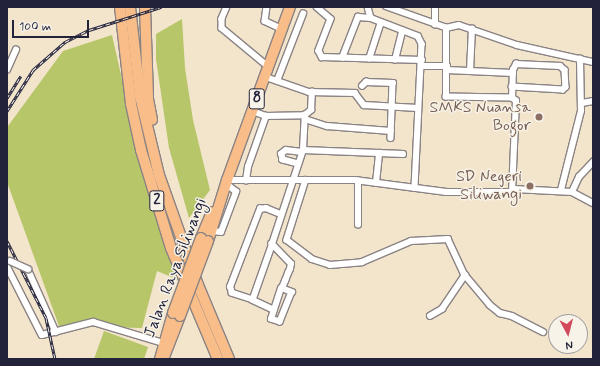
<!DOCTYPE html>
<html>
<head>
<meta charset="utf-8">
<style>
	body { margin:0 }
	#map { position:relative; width:600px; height:366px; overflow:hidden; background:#f3e4cc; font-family:Mynerve,sans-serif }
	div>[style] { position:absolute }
	.green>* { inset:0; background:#b6c669 }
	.roads { filter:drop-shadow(1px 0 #8a8384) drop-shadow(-1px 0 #8a8384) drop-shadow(0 1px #8a8384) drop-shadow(0 -1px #8a8384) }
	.street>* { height:5.5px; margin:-2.75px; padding:0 2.75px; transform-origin:2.75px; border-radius:2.75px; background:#fff }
	.highway>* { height:10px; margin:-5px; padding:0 5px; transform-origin:5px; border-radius:5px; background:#f8bd88 }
	.rail>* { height:3px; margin-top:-1.5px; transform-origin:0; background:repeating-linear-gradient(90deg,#f7f3e8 0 4.5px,#22223b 0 9px); box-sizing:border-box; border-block:1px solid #22223b }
	.bridges { filter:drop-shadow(1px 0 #8a8384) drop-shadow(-1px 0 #8a8384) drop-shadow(0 1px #8a8384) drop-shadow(0 -1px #8a8384) }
	.street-bridge>* { height:5.5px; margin:-2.75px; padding:0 2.75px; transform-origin:2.75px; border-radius:2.75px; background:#fff }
	.highway-bridge>* { height:10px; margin:-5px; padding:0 5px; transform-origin:5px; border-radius:5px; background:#f8bd88 }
	.dots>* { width:11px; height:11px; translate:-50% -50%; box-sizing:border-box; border:2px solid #f7f3e8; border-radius:50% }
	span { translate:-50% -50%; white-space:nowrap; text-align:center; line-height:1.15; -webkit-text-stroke:3px #f7f3e8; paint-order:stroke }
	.shield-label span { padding:1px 3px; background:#f7f3e8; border:1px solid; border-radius:3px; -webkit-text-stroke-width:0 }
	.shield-label { font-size:15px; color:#22223b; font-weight:700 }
	.education-label { font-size:16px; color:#785e54 }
	.right { translate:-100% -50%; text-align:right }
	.street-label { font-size:16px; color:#22223b }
	.frame { position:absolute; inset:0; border:8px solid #22223b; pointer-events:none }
	.north { position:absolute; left:548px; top:314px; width:40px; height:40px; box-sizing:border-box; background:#f7f3e8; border:1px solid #a29fa3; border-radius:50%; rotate:173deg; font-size:11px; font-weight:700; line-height:16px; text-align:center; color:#22223b }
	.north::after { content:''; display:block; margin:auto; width:14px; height:18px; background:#d1495b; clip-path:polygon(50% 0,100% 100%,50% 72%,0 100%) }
	.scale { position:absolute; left:12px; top:20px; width:77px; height:18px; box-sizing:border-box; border:2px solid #22223b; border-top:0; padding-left:5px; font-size:12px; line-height:14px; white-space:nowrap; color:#22223b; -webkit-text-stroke:3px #f7f3e8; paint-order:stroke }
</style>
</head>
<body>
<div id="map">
	<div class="green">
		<div style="clip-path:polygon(182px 19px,185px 68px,193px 120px,210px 190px,189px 218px,169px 148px,156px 59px,156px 34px)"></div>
		<div style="clip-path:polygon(112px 35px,137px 146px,181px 281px,157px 271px,142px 328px,59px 326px,7px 182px,8px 126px,63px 51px)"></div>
		<div style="clip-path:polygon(104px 331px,148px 347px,144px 359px,94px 359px)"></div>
	</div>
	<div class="roads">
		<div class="street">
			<div style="left:227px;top:7px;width:13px;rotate:113deg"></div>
			<div style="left:222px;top:19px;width:9px;rotate:90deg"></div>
			<div style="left:222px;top:28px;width:61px;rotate:39.7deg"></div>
			<div style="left:267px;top:7px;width:14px;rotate:98deg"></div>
			<div style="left:265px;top:21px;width:19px;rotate:25deg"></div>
			<div style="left:317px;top:7px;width:18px;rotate:41deg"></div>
			<div style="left:331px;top:19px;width:34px;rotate:111deg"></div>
			<div style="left:319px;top:51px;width:7px;rotate:63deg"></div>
			<div style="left:322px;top:57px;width:100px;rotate:1.7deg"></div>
			<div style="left:368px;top:7px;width:11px;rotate:75deg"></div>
			<div style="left:371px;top:18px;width:50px;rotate:21deg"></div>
			<div style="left:418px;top:36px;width:9px;rotate:63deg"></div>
			<div style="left:422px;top:44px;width:144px;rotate:92.8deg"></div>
			<div style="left:435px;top:25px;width:18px;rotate:-90deg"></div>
			<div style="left:446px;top:28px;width:13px;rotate:-13deg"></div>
			<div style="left:459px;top:25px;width:61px;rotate:19deg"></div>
			<div style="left:517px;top:45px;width:78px;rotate:12.6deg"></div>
			<div style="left:342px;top:58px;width:44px;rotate:-68.7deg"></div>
			<div style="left:358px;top:17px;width:13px;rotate:4deg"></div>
			<div style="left:369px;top:59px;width:38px;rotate:-72deg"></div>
			<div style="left:395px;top:60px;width:30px;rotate:-76deg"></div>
			<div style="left:421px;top:66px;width:26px"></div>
			<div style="left:7px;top:70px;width:22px;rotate:-66deg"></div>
			<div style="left:447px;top:70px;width:66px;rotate:2.6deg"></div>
			<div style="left:470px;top:71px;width:42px;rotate:-87.3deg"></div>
			<div style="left:266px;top:77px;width:46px;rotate:19.2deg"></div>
			<div style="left:309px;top:92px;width:46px;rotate:1.2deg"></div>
			<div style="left:355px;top:93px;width:15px;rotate:53deg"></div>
			<div style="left:364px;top:105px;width:54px;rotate:3.2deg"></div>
			<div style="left:277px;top:81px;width:72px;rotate:-68.8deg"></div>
			<div style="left:362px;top:86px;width:6px;rotate:-45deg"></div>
			<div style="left:366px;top:82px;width:27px;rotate:2deg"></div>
			<div style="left:393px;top:83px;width:55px;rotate:92.1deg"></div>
			<div style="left:512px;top:98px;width:28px;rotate:-88deg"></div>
			<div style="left:513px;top:70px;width:7px;rotate:-63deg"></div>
			<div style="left:516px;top:64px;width:44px;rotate:2.6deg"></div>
			<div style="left:560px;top:66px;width:6px;rotate:39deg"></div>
			<div style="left:565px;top:70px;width:17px;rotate:87deg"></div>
			<div style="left:566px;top:87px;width:4px;rotate:135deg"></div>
			<div style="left:563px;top:90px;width:51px;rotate:-176.6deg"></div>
			<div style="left:582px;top:103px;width:11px;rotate:-10deg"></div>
			<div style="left:253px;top:111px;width:14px;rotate:21deg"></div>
			<div style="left:266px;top:116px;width:39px;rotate:-1deg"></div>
			<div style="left:305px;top:115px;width:8px;rotate:-40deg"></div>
			<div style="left:311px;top:110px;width:18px;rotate:-87deg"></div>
			<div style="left:305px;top:119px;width:23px;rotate:18deg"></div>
			<div style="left:327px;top:126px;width:64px;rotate:4.5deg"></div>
			<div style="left:303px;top:150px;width:100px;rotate:2.3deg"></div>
			<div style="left:298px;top:164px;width:16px;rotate:-165deg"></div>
			<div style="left:283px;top:160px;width:6px;rotate:-108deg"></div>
			<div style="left:281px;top:154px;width:6px;rotate:-39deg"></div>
			<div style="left:286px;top:150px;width:16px;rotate:7deg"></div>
			<div style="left:227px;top:180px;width:128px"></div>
			<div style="left:355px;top:180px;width:92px;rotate:7.5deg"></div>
			<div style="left:446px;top:192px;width:66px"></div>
			<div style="left:512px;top:192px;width:91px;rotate:-87.5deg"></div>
			<div style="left:516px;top:101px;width:5px;rotate:-143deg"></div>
			<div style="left:512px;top:98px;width:66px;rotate:-179.1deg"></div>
			<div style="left:446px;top:97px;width:69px;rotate:-90deg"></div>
			<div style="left:446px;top:28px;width:63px;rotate:-160.4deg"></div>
			<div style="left:306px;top:180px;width:63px;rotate:107.6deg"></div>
			<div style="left:287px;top:240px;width:31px;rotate:37deg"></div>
			<div style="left:312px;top:259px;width:19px;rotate:18deg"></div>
			<div style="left:330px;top:265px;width:32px;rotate:-5deg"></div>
			<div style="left:362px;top:262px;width:53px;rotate:-23.2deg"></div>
			<div style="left:411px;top:241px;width:37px;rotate:-3deg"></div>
			<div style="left:448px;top:239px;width:40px;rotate:65deg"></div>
			<div style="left:465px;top:275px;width:39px;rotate:50deg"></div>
			<div style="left:490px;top:305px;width:13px;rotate:39deg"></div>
			<div style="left:500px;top:313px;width:12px;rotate:14deg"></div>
			<div style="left:512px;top:316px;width:35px;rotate:27deg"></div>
			<div style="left:246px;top:181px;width:14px;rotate:-82deg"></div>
			<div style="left:248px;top:167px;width:54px;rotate:-70.6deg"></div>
			<div style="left:376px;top:183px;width:30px;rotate:-84deg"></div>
			<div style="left:514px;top:189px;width:58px;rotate:3deg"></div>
			<div style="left:572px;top:192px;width:17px;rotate:-65deg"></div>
			<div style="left:579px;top:177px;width:21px;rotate:-47deg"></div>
			<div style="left:561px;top:190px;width:81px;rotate:-75.8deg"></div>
			<div style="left:581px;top:111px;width:52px;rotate:-91.1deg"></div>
			<div style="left:572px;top:192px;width:24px;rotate:28deg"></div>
			<div style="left:358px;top:225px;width:44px;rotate:-90deg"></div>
			<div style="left:212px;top:231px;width:9px;rotate:6deg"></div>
			<div style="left:221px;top:232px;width:43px;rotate:-69.4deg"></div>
			<div style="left:236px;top:192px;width:13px;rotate:-141deg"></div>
			<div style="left:272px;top:246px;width:57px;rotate:109.4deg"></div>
			<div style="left:253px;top:300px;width:22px;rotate:-162deg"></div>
			<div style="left:232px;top:293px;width:6px;rotate:-108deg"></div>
			<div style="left:230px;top:287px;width:84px;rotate:-69deg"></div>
			<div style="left:260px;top:209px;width:6px;rotate:-9deg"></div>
			<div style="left:266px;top:208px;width:16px;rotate:22deg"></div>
			<div style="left:7px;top:266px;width:77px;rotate:63.1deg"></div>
			<div style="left:42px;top:335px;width:53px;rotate:-14.3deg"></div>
			<div style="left:93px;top:322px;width:77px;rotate:16.6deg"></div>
			<div style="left:28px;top:269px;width:69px;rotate:66deg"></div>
			<div style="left:282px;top:288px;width:11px;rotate:22deg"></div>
			<div style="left:292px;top:292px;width:32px;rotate:112deg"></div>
			<div style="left:280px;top:322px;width:9px;rotate:-162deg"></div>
			<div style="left:271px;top:319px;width:32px;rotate:-72deg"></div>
			<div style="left:281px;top:289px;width:1px;rotate:-45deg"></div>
			<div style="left:282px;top:288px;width:8px;rotate:-67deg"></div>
			<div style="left:285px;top:281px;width:9px;rotate:-69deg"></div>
			<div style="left:288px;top:273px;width:4px;rotate:-63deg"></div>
			<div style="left:290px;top:269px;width:5px;rotate:-79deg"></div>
			<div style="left:291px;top:264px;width:28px;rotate:-134deg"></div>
			<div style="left:272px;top:244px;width:99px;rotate:-71.7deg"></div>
			<div style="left:303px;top:150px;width:35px;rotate:-87deg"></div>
			<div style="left:253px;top:300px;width:23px;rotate:25deg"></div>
			<div style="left:430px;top:316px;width:14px;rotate:-30deg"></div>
			<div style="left:442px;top:309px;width:41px;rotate:-55.9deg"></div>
		</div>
		<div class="highway">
			<div style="left:120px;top:7px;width:98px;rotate:83.5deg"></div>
			<div style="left:131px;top:104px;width:47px;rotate:77.7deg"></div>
			<div style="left:141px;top:150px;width:102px;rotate:73deg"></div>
			<div style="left:171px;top:248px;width:121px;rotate:67.1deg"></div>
			<div style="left:130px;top:7px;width:90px;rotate:83.6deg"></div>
			<div style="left:140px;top:96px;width:81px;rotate:76.5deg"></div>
			<div style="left:159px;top:175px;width:117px;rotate:70.5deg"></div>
			<div style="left:198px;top:285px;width:80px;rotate:67.3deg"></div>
			<div style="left:145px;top:7px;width:92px;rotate:88.1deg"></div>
			<div style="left:148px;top:99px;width:21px;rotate:79deg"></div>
			<div style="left:201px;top:238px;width:28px;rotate:-67deg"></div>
			<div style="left:208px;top:241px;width:64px;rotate:-72.7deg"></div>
			<div style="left:227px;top:180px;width:184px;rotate:-70deg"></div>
			<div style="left:164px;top:357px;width:44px;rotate:-68.7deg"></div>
			<div style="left:160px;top:359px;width:48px;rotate:-74.2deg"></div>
		</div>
	</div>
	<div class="rail">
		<div style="left:7px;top:98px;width:26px;rotate:-58deg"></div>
		<div style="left:7px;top:111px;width:49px;rotate:-57.6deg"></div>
		<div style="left:33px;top:70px;width:43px;rotate:-41.2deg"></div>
		<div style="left:65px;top:42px;width:27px;rotate:-27deg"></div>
		<div style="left:89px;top:30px;width:76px;rotate:-17.7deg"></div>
		<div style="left:7px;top:241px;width:86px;rotate:63.1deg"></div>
		<div style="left:46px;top:318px;width:42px;rotate:77.6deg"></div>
	</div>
	<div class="bridges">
		<div class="street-bridge">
			<div style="left:10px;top:261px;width:20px;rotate:24deg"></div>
		</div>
		<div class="highway-bridge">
			<div style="left:173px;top:313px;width:80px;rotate:-69.5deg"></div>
			<div style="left:180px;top:316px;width:80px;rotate:-69.5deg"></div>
		</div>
	</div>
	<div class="dots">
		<div style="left:539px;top:117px;background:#8d6e63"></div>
		<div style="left:530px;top:186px;background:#8d6e63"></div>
	</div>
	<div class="shield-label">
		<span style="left:257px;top:99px">8</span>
		<span style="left:157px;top:201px">2</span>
	</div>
	<div class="education-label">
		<span class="right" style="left:531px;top:117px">SMKS Nuansa<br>Bogor</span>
		<span class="right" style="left:522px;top:186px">SD Negeri<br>Siliwangi</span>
	</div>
	<div class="street-label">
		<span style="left:176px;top:268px;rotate:-69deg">Jalan Raya Siliwangi</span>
	</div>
	<div class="frame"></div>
	<div class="north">N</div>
	<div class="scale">100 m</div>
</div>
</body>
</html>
